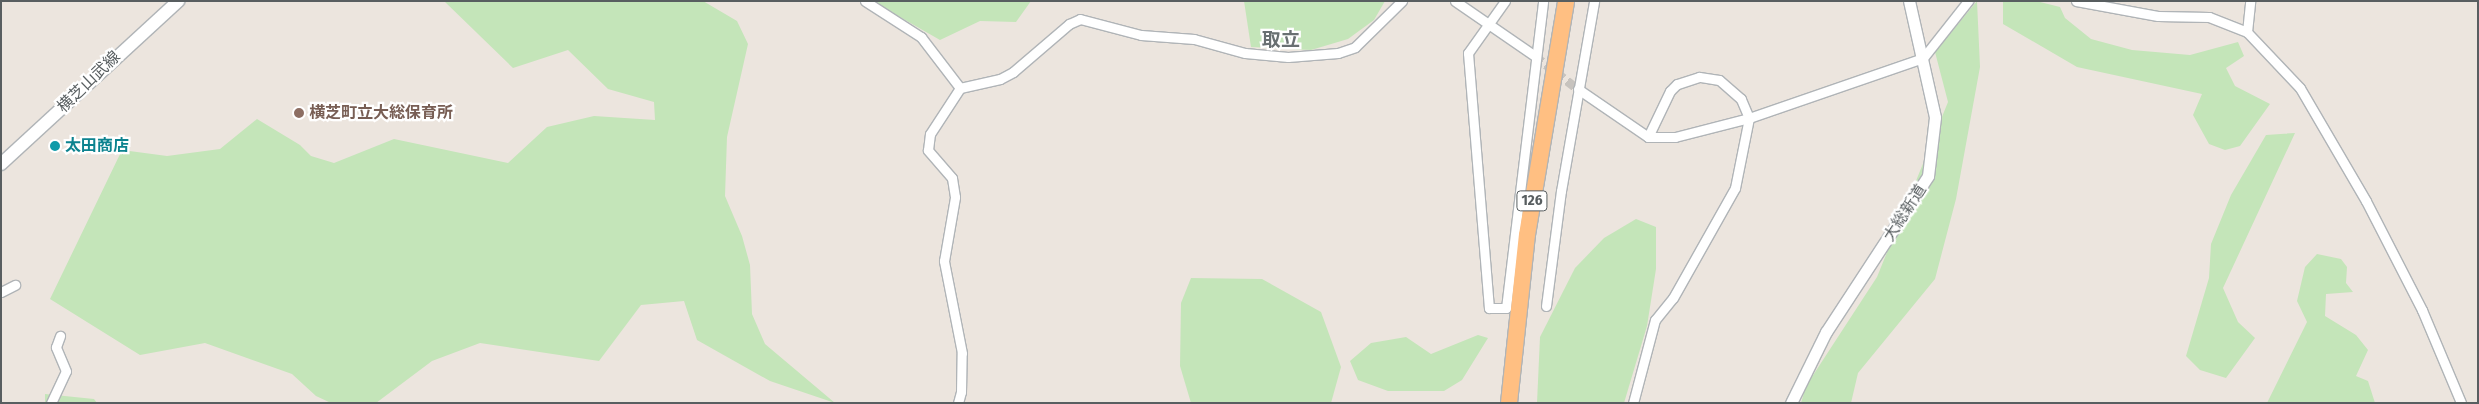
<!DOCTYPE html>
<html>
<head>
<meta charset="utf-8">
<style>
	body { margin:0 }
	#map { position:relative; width:2479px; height:404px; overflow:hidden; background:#ece5de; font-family:"Fira Sans Condensed","Noto Sans JP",sans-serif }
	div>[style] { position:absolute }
	.green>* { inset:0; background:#c4e5b9 }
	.minor-tunnel>* { height:9px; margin-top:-4.5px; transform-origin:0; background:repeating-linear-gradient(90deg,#c7c3be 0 9px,transparent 0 13.5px) }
	.roads { filter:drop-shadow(1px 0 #b0b4b7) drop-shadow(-1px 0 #b0b4b7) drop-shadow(0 1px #b0b4b7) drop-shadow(0 -1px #b0b4b7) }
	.minor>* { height:9px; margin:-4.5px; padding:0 4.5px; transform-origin:4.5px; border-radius:4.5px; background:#fff }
	.tertiary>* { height:11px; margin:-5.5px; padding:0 5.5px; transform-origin:5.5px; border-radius:5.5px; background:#fff }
	.secondary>* { height:12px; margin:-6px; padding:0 6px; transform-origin:6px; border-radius:6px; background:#fff }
	.motorway>* { height:16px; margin:-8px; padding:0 8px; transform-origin:8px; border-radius:8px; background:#ffbf82 }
	.dots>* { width:14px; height:14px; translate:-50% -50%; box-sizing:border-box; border:2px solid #fff; border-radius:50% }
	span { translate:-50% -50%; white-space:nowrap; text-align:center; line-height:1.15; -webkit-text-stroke:4.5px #fff; paint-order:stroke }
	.shield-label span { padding:1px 4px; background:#fff; border:1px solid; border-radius:4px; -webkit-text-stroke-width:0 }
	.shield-label { font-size:15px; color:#585e60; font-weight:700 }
	.street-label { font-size:16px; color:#585e60 }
	.education-label { font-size:16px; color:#785e54; font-weight:700 }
	.left { translate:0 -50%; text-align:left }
	.culture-label { font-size:16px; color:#0d838f; font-weight:700 }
	.quarter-label { font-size:19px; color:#697072; font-weight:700 }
	.frame { position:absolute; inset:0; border:2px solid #585e60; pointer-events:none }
</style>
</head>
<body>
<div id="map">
	<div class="green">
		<div style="clip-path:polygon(444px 1px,703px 1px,737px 21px,748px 44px,727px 137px,725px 196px,742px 236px,750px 265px,752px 314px,765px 344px,835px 403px,770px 381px,697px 340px,684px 301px,641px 305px,599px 361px,480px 343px,432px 361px,376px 403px,331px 403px,316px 396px,292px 374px,205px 343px,140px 355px,50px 299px,122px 150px,167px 156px,220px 149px,257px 119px,300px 145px,311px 156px,334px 163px,394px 139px,508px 163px,547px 127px,594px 116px,655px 120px,654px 102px,608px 89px,568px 50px,513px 68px)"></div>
		<div style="clip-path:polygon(872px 1px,1031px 1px,1016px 22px,980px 21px,940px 40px)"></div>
		<div style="clip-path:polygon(1244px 1px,1385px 1px,1374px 20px,1348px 39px,1311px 50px,1251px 47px)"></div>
		<div style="clip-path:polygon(1977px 1px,1980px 67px,1956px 199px,1935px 279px,1858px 373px,1851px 403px,1801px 403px,1806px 386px,1877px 277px,1948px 102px,1935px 52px)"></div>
		<div style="clip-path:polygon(2003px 1px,2036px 1px,2060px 7px,2065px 18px,2091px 39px,2132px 50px,2190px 55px,2238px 42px,2244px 56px,2226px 68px,2235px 86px,2270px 104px,2240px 146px,2225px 150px,2209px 144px,2193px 115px,2202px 94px,2077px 67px,2003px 24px)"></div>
		<div style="clip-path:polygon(2295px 133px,2223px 288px,2238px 322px,2255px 338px,2226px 378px,2200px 370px,2186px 356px,2209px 278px,2211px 244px,2231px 195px,2266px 135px)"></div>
		<div style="clip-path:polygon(1636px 219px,1656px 227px,1656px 269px,1647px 326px,1624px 403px,1537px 403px,1540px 337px,1575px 268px,1604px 238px)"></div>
		<div style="clip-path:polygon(2317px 254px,2341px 259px,2347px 267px,2346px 283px,2353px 292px,2326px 294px,2325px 316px,2356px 335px,2368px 350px,2356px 376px,2368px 381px,2375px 403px,2267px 403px,2307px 322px,2297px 301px,2305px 267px)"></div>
		<div style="clip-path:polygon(1191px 278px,1262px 279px,1321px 312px,1341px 367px,1331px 403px,1191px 403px,1180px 366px,1181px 303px)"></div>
		<div style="clip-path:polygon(1478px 335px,1488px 338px,1462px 380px,1444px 391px,1388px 391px,1358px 380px,1350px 361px,1371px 343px,1406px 337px,1431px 354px)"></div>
		<div style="clip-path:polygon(45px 394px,94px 399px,97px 403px,45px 403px)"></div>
	</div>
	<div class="minor-tunnel">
		<div style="left:1535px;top:56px;width:54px;rotate:37.5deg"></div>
	</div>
	<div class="roads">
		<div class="minor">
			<div style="left:865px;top:1px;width:67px;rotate:32.7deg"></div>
			<div style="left:921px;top:37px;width:64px;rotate:52.6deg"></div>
			<div style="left:1455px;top:1px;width:97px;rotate:34.5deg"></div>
			<div style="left:1505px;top:1px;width:64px;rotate:125.4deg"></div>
			<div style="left:1468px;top:53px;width:256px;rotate:85.3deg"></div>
			<div style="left:1489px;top:308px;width:17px"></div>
			<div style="left:1506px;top:308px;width:309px;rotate:-83.1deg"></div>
			<div style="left:2076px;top:1px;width:83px;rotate:10.4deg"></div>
			<div style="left:2158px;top:16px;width:51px;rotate:1.1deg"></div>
			<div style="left:2209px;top:17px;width:41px;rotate:21.5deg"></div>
			<div style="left:2247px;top:32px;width:77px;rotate:46.6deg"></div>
			<div style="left:2300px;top:88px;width:131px;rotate:59.7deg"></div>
			<div style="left:2366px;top:201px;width:123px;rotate:62.8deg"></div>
			<div style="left:2422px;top:310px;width:101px;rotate:67.2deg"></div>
			<div style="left:2247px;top:32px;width:31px;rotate:-84deg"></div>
			<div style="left:1578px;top:89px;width:85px;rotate:34.4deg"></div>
			<div style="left:1648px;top:137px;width:27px"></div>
			<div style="left:1675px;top:137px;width:76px;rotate:-14.4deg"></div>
			<div style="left:1749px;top:118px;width:184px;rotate:-19deg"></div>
			<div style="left:1923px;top:58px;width:73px;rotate:-51.7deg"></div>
			<div style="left:1px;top:292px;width:16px;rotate:-27deg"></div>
			<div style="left:1546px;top:306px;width:116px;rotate:-82.6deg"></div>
			<div style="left:1561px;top:191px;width:193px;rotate:-80.1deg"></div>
			<div style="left:51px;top:403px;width:35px;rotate:-65deg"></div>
			<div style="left:66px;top:371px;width:26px;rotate:-113deg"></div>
			<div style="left:56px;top:347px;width:12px;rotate:-70deg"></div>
			<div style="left:958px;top:403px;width:11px;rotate:-75deg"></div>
			<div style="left:961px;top:392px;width:39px;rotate:-89deg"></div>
			<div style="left:962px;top:353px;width:94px;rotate:-101.1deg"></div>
			<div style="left:944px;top:261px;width:65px;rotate:-80.2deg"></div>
			<div style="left:955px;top:197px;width:19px;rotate:-99deg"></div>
			<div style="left:952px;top:178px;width:37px;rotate:-131deg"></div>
			<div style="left:928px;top:150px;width:16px;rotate:-83deg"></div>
			<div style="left:930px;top:134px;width:55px;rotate:-56.9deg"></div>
			<div style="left:960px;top:88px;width:41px;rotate:-12.7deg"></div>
			<div style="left:1000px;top:79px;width:15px;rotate:-28deg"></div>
			<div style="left:1013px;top:72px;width:74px;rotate:-40.6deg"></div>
			<div style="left:1069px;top:24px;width:12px;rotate:-24deg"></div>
			<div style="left:1080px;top:19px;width:63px;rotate:14.7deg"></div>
			<div style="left:1141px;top:35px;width:53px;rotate:4.3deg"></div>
			<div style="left:1194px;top:39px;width:53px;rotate:15.4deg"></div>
			<div style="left:1245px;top:53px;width:43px;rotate:5.3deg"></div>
			<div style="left:1288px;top:57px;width:50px;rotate:-4.6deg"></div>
			<div style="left:1338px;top:53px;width:18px;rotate:-19deg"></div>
			<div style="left:1355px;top:47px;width:66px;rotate:-44.4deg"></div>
			<div style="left:1633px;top:403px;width:86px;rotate:-75.2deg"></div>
			<div style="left:1655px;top:320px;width:28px;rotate:-51deg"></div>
			<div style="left:1673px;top:298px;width:126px;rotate:-60.6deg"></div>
			<div style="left:1735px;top:188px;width:71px;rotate:-78.7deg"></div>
			<div style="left:1749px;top:118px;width:21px;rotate:-113deg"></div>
			<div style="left:1741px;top:99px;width:29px;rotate:-139deg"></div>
			<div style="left:1719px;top:80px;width:20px;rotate:-171deg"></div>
			<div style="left:1699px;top:77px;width:23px;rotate:162deg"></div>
			<div style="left:1677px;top:84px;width:10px;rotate:135deg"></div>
			<div style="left:1670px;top:91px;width:51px;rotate:115.6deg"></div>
		</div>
		<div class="tertiary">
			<div style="left:1791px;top:403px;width:79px;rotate:-63.8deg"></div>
			<div style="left:1826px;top:332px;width:186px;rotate:-56.8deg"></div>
			<div style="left:1928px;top:176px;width:59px;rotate:-83.2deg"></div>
			<div style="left:1935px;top:117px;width:119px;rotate:-102.6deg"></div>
		</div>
		<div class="secondary">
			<div style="left:1px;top:164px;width:241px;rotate:-42.6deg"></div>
		</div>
		<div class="motorway">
			<div style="left:1509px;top:403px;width:169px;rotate:-83.9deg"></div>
			<div style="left:1527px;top:235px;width:237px;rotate:-80.5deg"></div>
		</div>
	</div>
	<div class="dots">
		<div style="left:299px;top:113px;background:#8d6e63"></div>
		<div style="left:55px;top:146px;background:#0f9aa8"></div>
	</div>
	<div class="shield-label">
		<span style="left:1532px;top:201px">126</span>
	</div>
	<div class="street-label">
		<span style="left:89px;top:82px;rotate:-44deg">横芝山武線</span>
		<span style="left:1905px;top:213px;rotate:-57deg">大総新道</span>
	</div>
	<div class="education-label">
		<span class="left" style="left:309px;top:113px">横芝町立大総保育所</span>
	</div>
	<div class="culture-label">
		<span class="left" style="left:65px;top:146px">太田商店</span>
	</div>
	<div class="quarter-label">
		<span style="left:1281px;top:40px">取立</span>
	</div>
	<div class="frame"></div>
</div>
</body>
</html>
